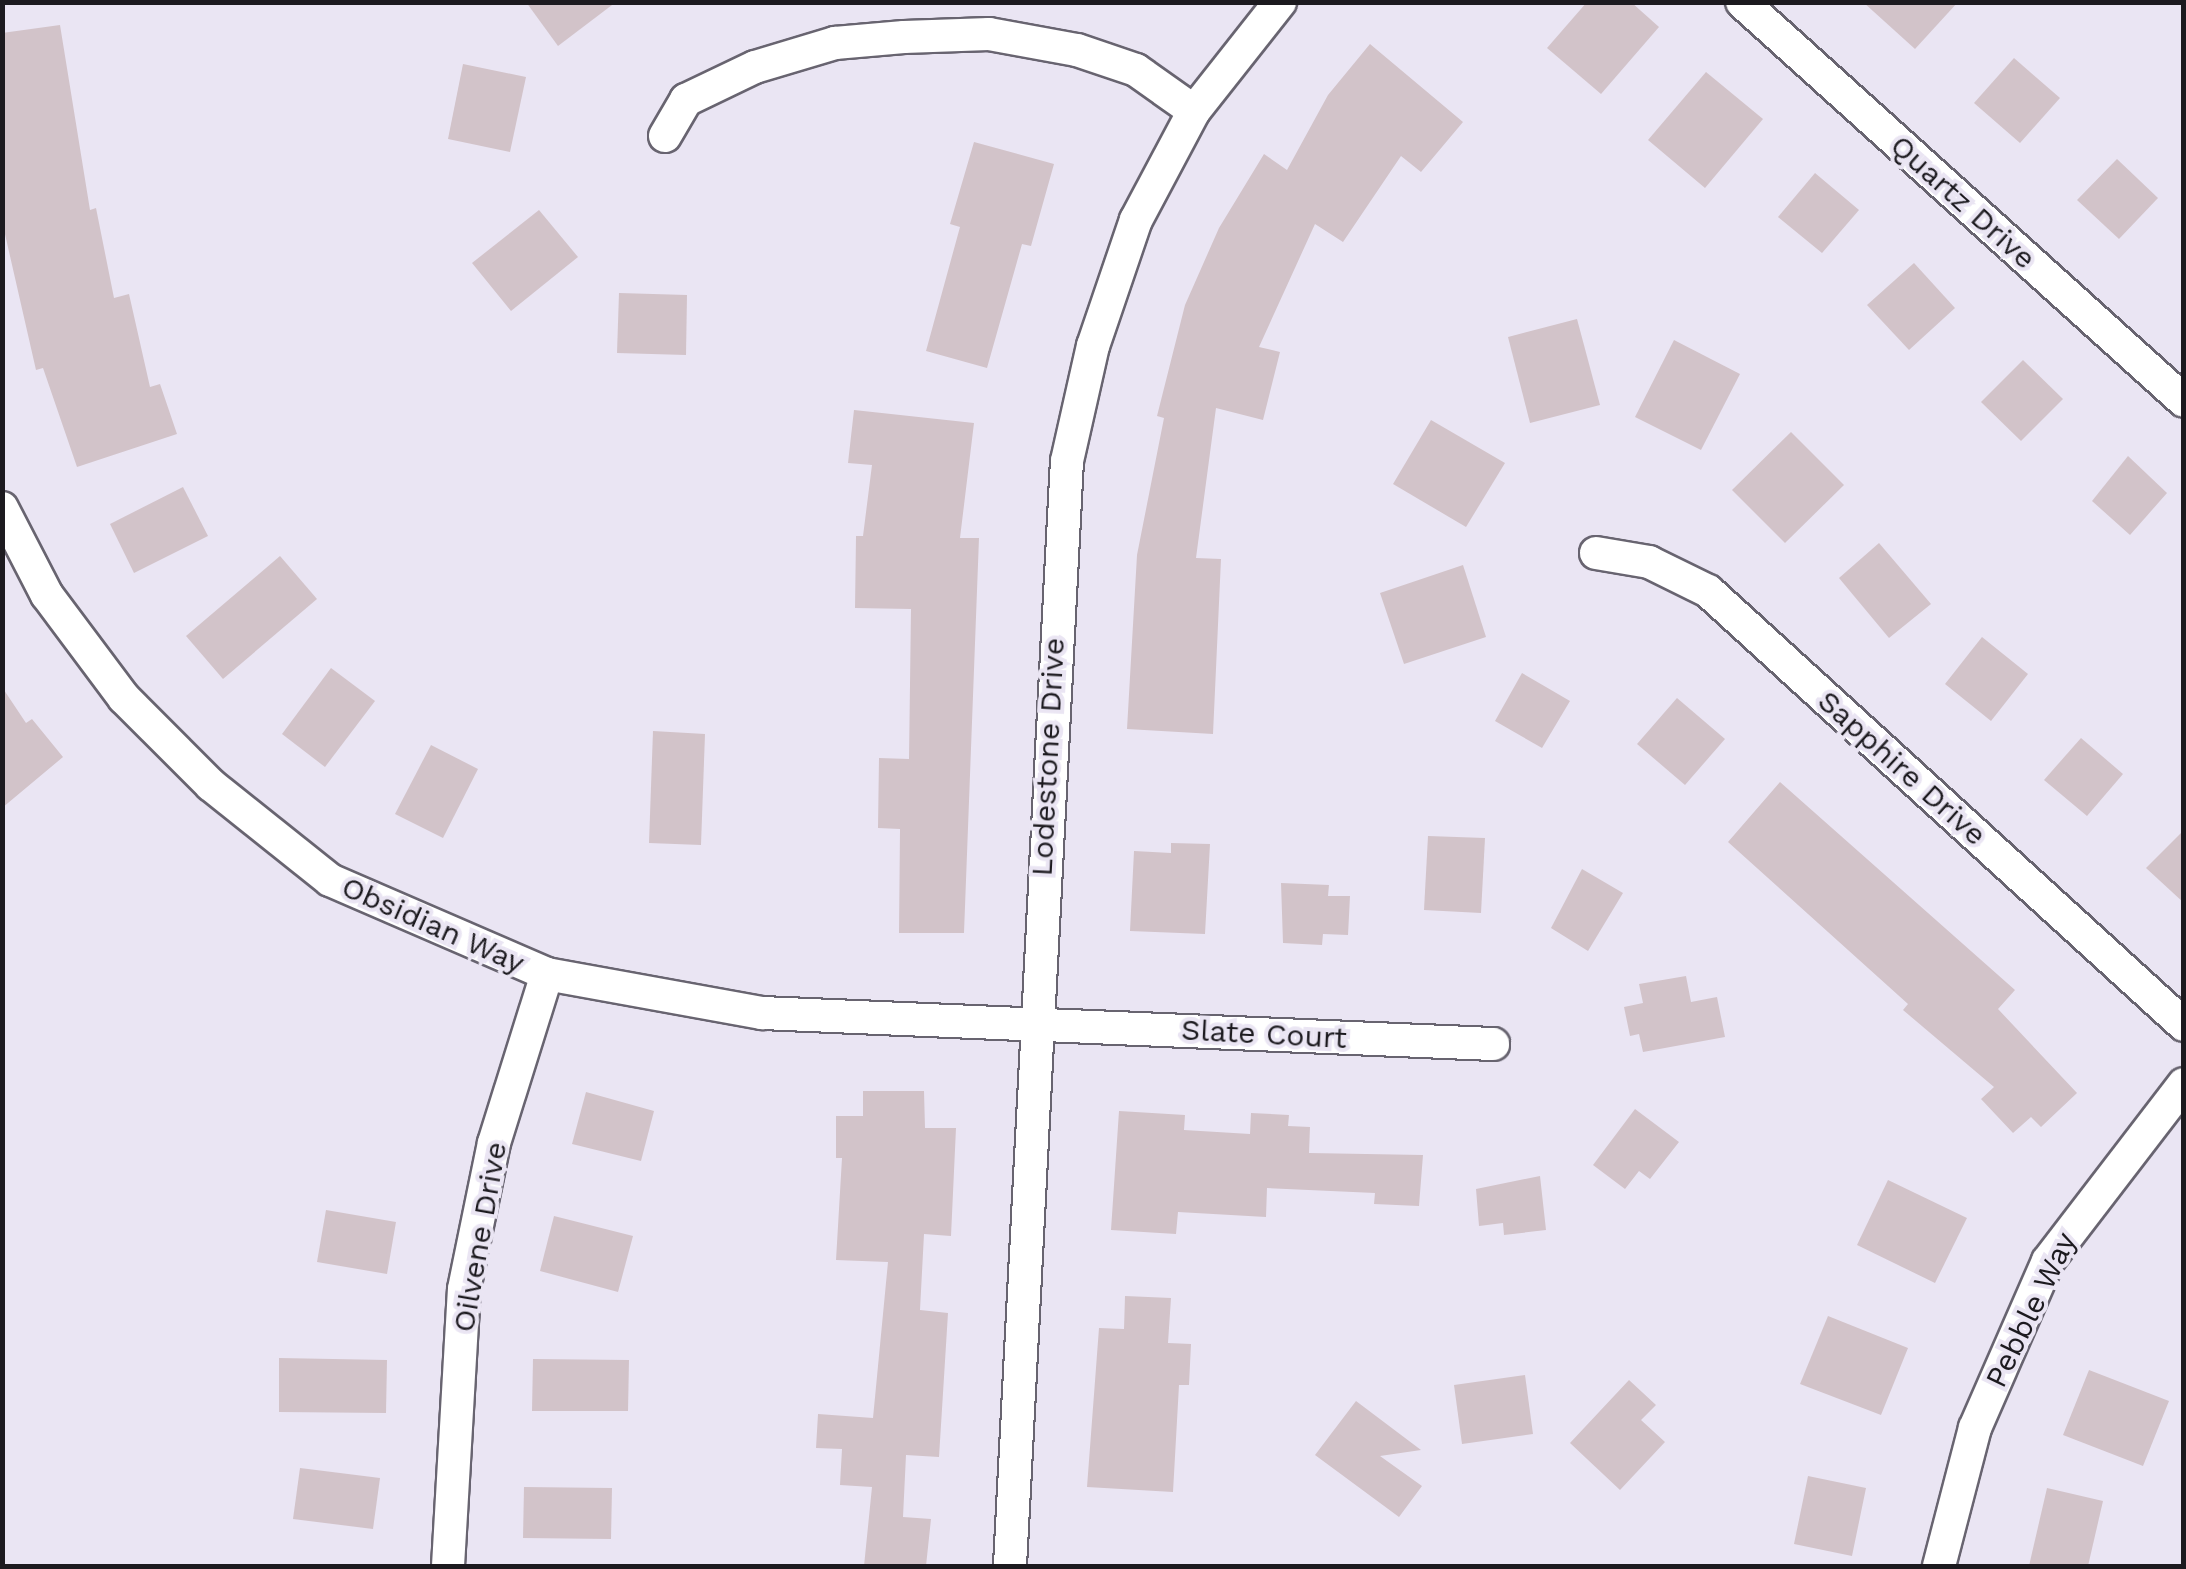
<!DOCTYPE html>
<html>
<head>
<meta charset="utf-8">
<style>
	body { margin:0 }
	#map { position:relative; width:2186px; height:1569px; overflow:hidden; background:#eae5f3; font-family:"Work Sans",sans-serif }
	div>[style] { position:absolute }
	.building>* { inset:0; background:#d2c3c9 }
	.roads { filter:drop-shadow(2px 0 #686470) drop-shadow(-2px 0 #686470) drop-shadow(0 2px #686470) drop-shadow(0 -2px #686470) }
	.street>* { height:32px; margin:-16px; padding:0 16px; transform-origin:16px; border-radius:16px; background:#fff }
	span { translate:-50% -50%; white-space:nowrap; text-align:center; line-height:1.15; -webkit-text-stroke:8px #eae5f3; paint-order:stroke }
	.street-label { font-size:30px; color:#1c1a1f }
	.frame { position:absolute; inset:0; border:5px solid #1c1a1f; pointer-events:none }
</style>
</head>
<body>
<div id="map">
	<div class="building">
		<div style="clip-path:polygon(526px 2px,616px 2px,558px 46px)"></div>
		<div style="clip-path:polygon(1587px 2px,1631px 2px,1659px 27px,1601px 94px,1547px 48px)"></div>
		<div style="clip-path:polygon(1863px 2px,1958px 2px,1915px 49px)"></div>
		<div style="clip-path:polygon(60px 25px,90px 210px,96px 208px,114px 298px,129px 294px,150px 387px,160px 384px,177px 434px,77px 467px,43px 368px,36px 370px,2px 221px,2px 33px)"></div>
		<div style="clip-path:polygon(1370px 44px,1463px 122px,1421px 172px,1401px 156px,1343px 242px,1315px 224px,1259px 347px,1280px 352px,1263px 420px,1216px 408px,1196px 558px,1221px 559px,1213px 734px,1127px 729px,1137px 555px,1164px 418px,1157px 416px,1185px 305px,1219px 228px,1264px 154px,1287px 170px,1328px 95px)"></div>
		<div style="clip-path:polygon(2014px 58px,2060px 98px,2020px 143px,1974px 103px)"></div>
		<div style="clip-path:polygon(463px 64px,526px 77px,510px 152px,448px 139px)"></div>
		<div style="clip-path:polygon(1706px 72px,1763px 119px,1705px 188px,1648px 140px)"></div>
		<div style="clip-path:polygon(974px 142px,1054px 164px,1031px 246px,1022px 244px,987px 368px,926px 351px,960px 227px,950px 224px)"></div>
		<div style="clip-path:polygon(2117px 159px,2158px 198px,2119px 239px,2077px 200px)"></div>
		<div style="clip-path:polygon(1815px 173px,1859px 210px,1822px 253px,1778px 217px)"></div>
		<div style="clip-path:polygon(539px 210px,578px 257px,511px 311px,472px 263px)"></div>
		<div style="clip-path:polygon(1914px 263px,1955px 308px,1909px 350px,1867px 305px)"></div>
		<div style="clip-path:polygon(619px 293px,687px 295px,686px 355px,617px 353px)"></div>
		<div style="clip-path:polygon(1577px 319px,1600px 405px,1530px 423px,1508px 337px)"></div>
		<div style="clip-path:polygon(1674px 340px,1740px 374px,1701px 450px,1635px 417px)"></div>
		<div style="clip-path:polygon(2023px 360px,2063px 399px,2021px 441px,1981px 402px)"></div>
		<div style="clip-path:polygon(854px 410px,974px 423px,960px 538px,979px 538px,964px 933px,899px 933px,900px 829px,878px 828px,879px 758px,909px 759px,911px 609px,855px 608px,856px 536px,863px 536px,872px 465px,848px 463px)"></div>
		<div style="clip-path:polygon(1431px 420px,1505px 463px,1466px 527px,1393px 484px)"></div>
		<div style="clip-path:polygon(1791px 432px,1844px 485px,1785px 543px,1732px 490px)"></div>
		<div style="clip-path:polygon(2128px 456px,2167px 493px,2130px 535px,2092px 501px)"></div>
		<div style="clip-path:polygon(183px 487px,208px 536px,134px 573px,110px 524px)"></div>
		<div style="clip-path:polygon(1879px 543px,1931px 604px,1889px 638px,1839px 578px)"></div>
		<div style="clip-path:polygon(280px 556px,317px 599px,223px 679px,186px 636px)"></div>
		<div style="clip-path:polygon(1463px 565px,1486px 637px,1404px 664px,1380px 593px)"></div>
		<div style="clip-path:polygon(1982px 637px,2028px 674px,1991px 721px,1945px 684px)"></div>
		<div style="clip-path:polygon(331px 668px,375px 701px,325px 767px,282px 734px)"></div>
		<div style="clip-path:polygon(1522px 673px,1570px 701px,1542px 748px,1495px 721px)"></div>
		<div style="clip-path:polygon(2px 687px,26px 723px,32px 719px,63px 757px,2px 808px)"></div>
		<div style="clip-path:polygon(1677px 698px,1725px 739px,1685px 785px,1637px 744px)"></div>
		<div style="clip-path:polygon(653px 731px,705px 734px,701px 845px,649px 843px)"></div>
		<div style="clip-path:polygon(2081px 738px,2123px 774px,2087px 816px,2044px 780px)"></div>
		<div style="clip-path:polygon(431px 745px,478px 769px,443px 838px,395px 814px)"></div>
		<div style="clip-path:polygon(1780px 782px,2015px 990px,1998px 1009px,2077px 1093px,2041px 1127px,2031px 1117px,2013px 1133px,1981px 1099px,1994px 1087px,1903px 1010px,1908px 1004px,1728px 842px)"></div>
		<div style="clip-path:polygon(2184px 830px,2184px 903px,2146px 868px)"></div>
		<div style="clip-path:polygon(1428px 836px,1485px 838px,1481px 913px,1424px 910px)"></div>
		<div style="clip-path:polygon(1171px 843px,1210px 844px,1205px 934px,1130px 931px,1134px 851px,1171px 853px)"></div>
		<div style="clip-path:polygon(1582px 869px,1623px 893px,1588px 951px,1551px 928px)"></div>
		<div style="clip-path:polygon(1281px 883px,1329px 885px,1328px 896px,1350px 896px,1348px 935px,1323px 934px,1322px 945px,1283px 943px)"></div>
		<div style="clip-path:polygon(1686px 976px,1691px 1002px,1717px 997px,1725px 1037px,1643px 1052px,1639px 1034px,1630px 1036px,1624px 1007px,1643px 1003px,1639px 984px)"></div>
		<div style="clip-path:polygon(863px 1091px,924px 1091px,925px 1128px,956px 1128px,951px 1236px,924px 1234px,920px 1310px,948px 1313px,939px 1457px,906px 1455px,903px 1517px,931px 1519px,926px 1566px,864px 1566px,872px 1487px,840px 1485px,842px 1449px,816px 1448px,818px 1414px,873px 1418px,888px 1262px,836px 1260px,842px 1158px,836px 1158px,836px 1116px,863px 1116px)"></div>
		<div style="clip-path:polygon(586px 1092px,654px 1111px,641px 1161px,572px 1144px)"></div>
		<div style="clip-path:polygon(1635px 1109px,1679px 1142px,1650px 1179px,1639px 1171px,1625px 1189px,1593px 1165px)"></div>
		<div style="clip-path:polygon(1119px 1111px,1185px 1115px,1184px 1130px,1250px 1134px,1251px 1113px,1289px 1115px,1288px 1126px,1310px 1127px,1309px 1153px,1423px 1155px,1419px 1206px,1374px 1204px,1375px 1193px,1267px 1188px,1266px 1217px,1178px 1212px,1176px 1234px,1111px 1230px)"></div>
		<div style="clip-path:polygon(1540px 1176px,1546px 1230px,1504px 1235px,1503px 1223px,1479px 1226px,1476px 1189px)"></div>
		<div style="clip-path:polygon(1888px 1180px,1967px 1218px,1935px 1283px,1857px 1245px)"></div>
		<div style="clip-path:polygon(326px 1210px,396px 1222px,387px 1274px,317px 1262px)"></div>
		<div style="clip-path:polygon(554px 1216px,633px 1236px,618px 1292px,540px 1271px)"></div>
		<div style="clip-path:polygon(1125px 1296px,1171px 1298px,1168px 1343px,1191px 1344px,1189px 1385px,1179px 1385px,1173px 1492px,1087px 1487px,1099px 1328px,1124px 1329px)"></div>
		<div style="clip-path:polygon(1828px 1316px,1908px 1348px,1881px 1415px,1800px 1384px)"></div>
		<div style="clip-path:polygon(279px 1358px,387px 1360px,386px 1413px,279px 1412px)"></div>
		<div style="clip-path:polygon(533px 1359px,629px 1360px,628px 1411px,532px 1411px)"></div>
		<div style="clip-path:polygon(2089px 1370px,2169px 1401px,2143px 1466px,2063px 1435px)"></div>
		<div style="clip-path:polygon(1525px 1375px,1533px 1434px,1462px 1444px,1454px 1385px)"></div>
		<div style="clip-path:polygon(1629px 1380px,1656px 1405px,1641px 1420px,1665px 1442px,1620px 1490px,1570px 1443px)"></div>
		<div style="clip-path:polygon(1356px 1401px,1421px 1450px,1380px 1456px,1422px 1486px,1399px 1517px,1315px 1455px)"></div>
		<div style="clip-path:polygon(300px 1468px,380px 1478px,373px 1529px,293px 1519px)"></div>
		<div style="clip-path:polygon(1808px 1476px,1866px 1488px,1852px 1556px,1794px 1544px)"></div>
		<div style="clip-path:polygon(524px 1487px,612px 1488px,611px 1539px,523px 1538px)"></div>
		<div style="clip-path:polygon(2047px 1488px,2103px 1501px,2088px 1566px,2029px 1566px)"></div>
	</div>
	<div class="roads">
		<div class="street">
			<div style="left:1742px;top:2px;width:595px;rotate:42.07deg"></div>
			<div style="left:665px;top:136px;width:42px;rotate:-59.7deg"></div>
			<div style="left:686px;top:100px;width:76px;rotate:-25.6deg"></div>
			<div style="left:755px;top:67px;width:84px;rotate:-16.7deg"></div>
			<div style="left:835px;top:43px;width:69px;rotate:-5deg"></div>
			<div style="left:904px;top:37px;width:85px;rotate:-2deg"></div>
			<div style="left:989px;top:34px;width:89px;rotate:10.3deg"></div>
			<div style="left:1077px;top:50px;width:62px;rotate:18.7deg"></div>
			<div style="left:1136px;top:70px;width:71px;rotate:35.3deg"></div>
			<div style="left:2px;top:508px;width:98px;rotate:62.7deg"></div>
			<div style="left:47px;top:595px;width:129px;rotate:53.2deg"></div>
			<div style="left:124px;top:698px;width:123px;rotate:45deg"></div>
			<div style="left:211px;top:785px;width:152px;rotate:38.6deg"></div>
			<div style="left:330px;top:880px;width:236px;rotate:23.4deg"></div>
			<div style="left:547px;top:974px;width:219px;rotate:10.3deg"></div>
			<div style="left:762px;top:1013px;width:732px;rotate:2.43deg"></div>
			<div style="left:1596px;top:553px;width:54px;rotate:9.6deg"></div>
			<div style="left:1649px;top:562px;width:66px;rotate:26.2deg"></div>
			<div style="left:1708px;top:591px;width:644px;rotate:42.36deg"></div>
			<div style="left:448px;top:1566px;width:277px;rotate:-86.7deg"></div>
			<div style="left:464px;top:1289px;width:149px;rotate:-78.4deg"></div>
			<div style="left:494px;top:1143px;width:177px;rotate:-72.6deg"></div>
			<div style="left:1010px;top:1566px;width:1106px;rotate:-87.05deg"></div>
			<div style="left:1067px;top:461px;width:118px;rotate:-77.3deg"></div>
			<div style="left:1093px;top:346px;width:133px;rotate:-71.2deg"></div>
			<div style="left:1136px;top:220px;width:123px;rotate:-62deg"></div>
			<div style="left:1194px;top:111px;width:139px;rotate:-51.7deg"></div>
			<div style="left:1939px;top:1566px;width:143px;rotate:-75.4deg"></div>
			<div style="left:1975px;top:1428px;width:182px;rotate:-66.4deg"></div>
			<div style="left:2048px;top:1261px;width:223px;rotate:-52.5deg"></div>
		</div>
	</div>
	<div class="street-label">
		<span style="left:1963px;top:202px;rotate:42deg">Quartz Drive</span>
		<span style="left:1048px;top:757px;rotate:-87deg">Lodestone Drive</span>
		<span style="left:1902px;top:768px;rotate:42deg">Sapphire Drive</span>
		<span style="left:433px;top:925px;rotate:24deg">Obsidian Way</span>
		<span style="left:1264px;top:1034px;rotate:3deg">Slate Court</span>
		<span style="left:480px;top:1237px;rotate:-80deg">Oilvene Drive</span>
		<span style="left:2031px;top:1310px;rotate:-64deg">Pebble Way</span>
	</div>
	<div class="frame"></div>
</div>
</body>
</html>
